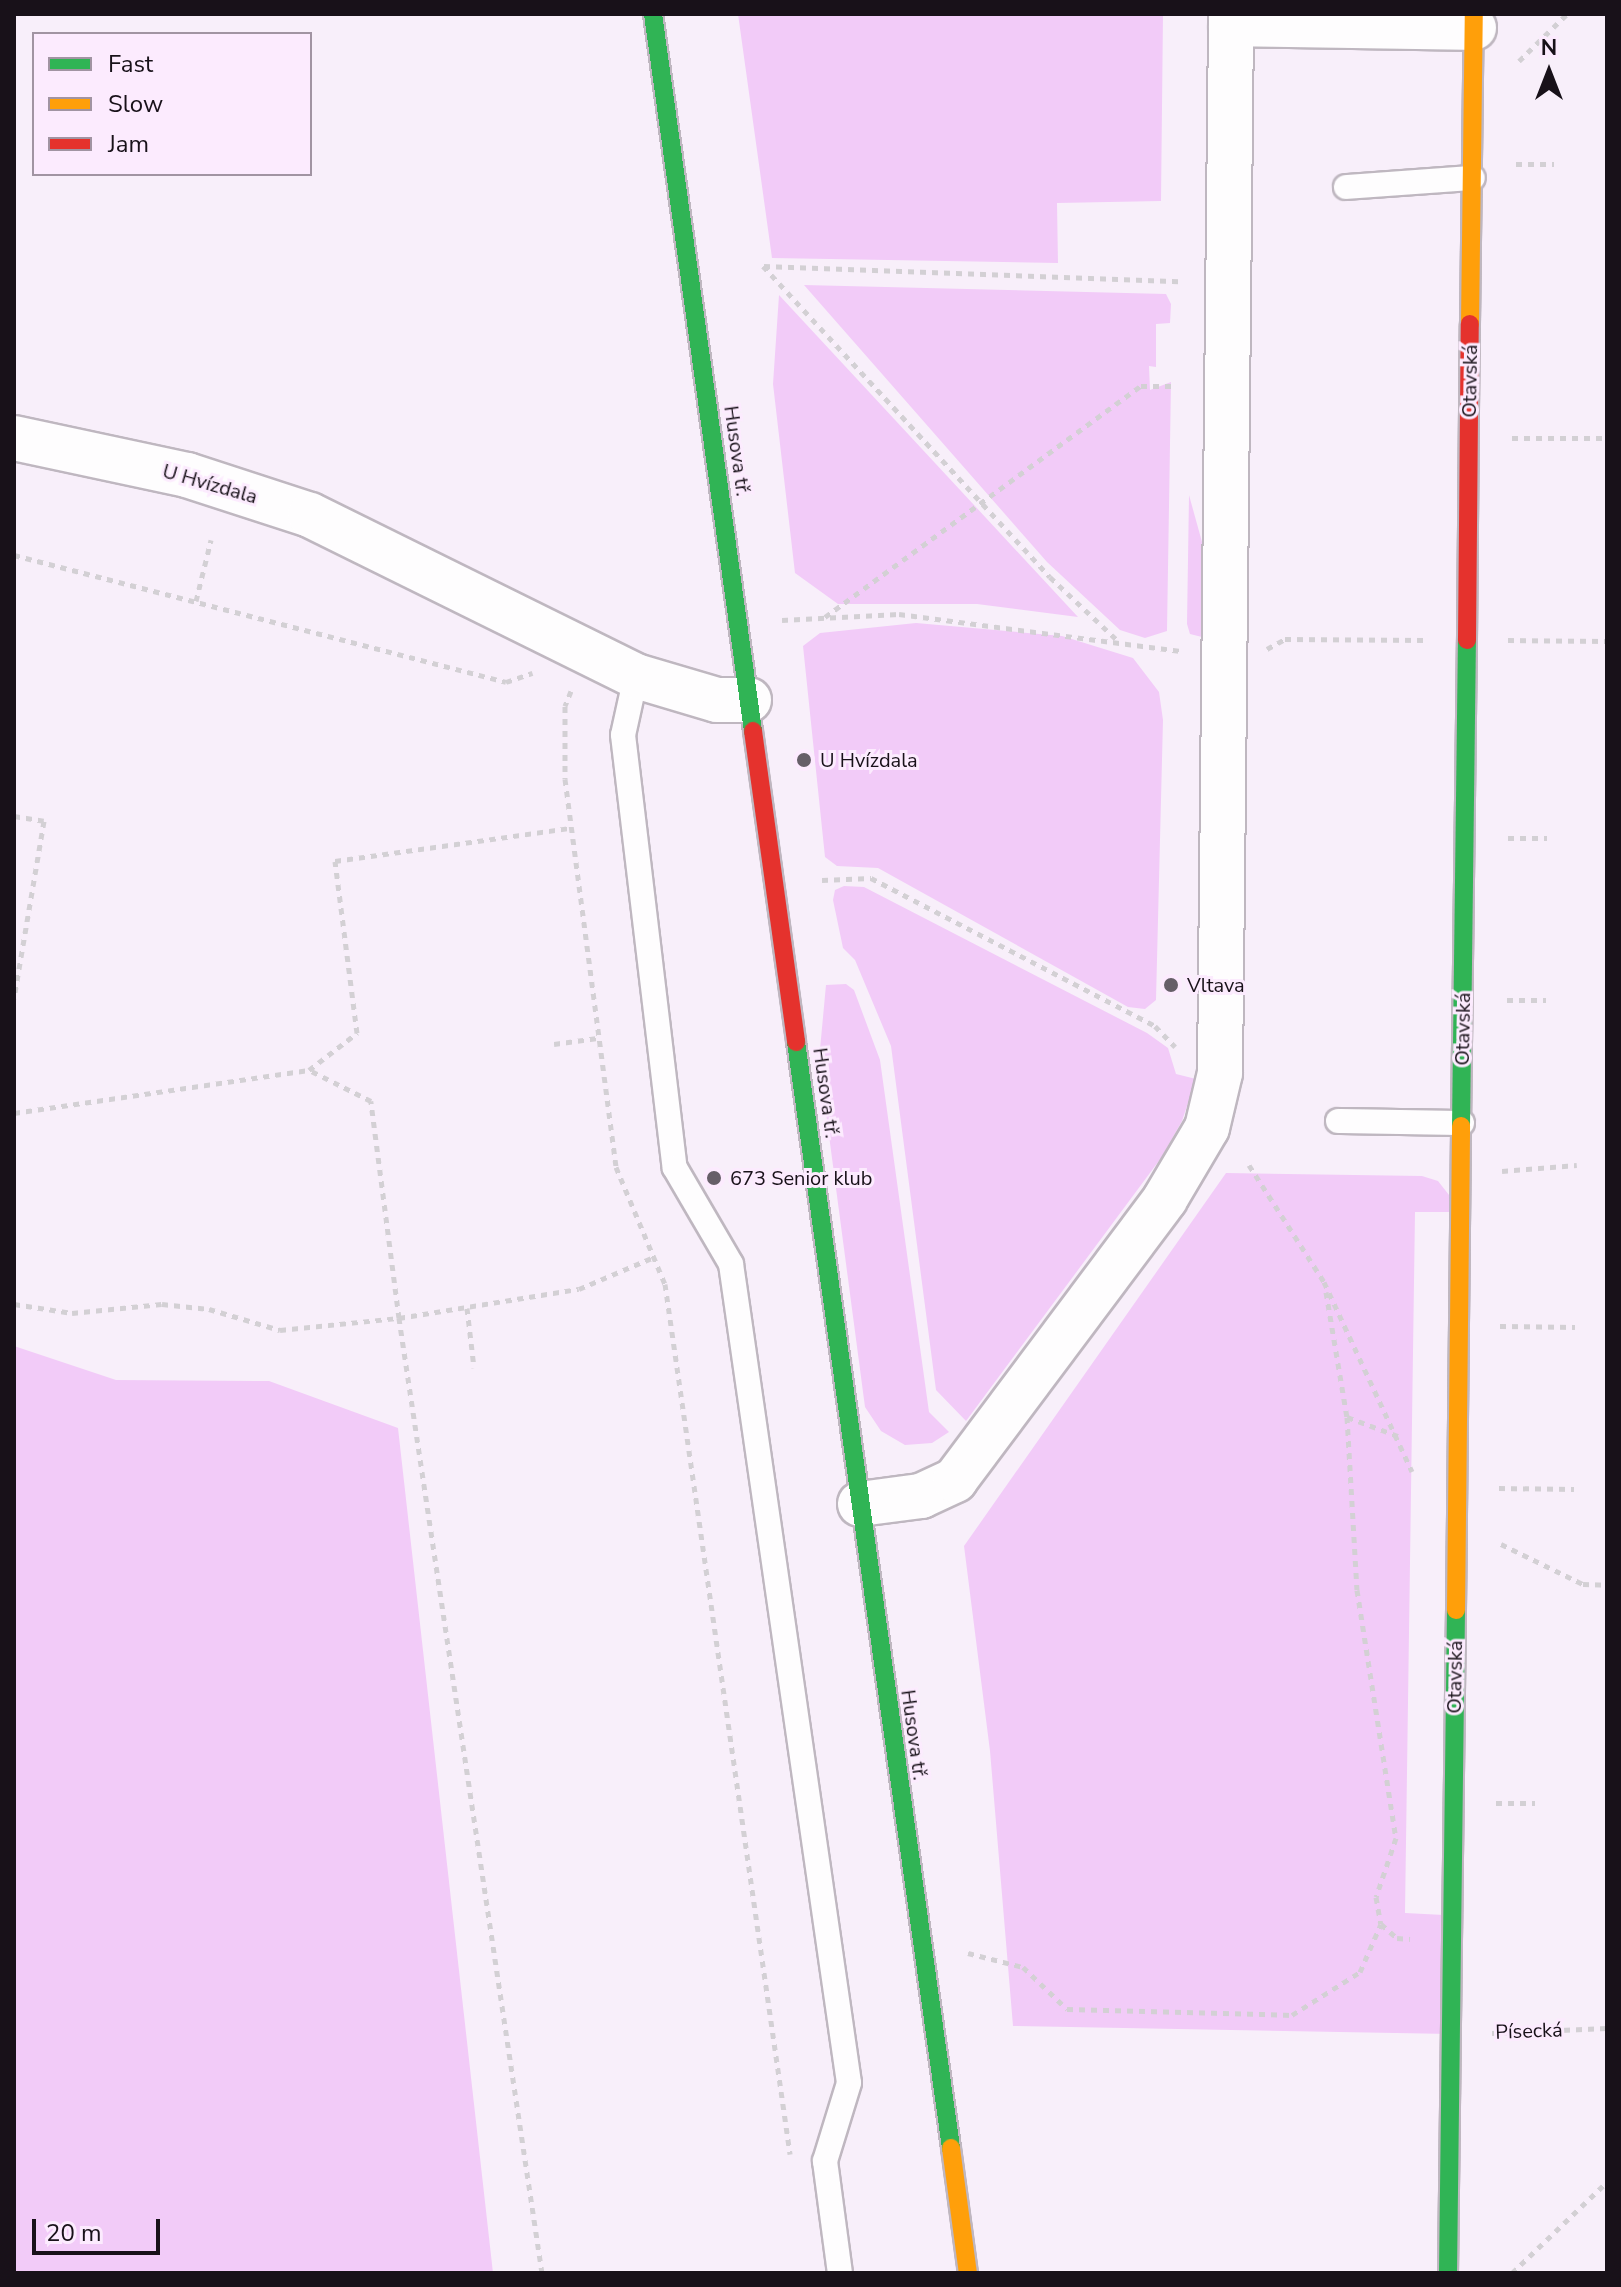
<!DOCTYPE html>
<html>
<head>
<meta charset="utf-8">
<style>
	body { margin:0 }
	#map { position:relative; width:1621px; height:2287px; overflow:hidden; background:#f8effa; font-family:"Nunito Sans",sans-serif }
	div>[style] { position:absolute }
	.green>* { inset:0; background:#f2cbf8 }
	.path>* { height:5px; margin-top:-2.5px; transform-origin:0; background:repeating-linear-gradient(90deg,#d3d0d4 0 6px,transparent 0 12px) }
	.roads { filter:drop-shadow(2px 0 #bfb7c0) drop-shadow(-2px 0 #bfb7c0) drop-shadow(0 2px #bfb7c0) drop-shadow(0 -2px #bfb7c0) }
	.lane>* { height:24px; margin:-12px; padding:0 12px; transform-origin:12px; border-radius:12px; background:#fefdfe }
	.street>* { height:44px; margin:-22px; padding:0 22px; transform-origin:22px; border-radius:22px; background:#fefdfe }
	.fast>* { height:18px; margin:-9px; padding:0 9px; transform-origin:9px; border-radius:9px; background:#30b455 }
	.slow>* { height:18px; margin:-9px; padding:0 9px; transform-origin:9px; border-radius:9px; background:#ff9f0a }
	.jam>* { height:18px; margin:-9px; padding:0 9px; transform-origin:9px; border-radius:9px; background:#e5322d }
	.dots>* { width:22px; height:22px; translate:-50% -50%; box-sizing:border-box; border:4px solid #fcebfe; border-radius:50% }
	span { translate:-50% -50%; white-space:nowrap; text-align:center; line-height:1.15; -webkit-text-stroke:6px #fcebfe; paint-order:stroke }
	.street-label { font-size:20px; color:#181119 }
	.poi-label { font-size:20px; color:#181119 }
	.left { translate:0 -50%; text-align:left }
	.frame { position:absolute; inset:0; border:16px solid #181119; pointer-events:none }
	.legend { position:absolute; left:32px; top:32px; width:280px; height:144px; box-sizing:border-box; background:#fcebfe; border:2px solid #a194a2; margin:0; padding:10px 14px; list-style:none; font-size:24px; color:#181119 }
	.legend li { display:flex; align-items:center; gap:16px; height:40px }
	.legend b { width:40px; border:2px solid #a194a2 }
	.north { position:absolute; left:1509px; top:32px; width:80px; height:80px; -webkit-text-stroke:6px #fcebfe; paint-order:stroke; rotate:0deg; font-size:22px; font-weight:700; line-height:32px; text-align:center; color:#181119 }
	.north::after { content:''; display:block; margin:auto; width:28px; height:36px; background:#181119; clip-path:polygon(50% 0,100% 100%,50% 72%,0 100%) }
	.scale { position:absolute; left:32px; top:2219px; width:128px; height:36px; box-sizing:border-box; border:4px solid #181119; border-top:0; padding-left:10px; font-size:24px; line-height:28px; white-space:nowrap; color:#181119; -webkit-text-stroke:6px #fcebfe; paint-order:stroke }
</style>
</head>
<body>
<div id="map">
	<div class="green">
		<div style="clip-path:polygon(738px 14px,1163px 14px,1161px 201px,1057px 203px,1058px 263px,772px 258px)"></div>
		<div style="clip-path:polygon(804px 285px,1166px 294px,1171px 304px,1170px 323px,1156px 324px,1156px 367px,1149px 366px,1150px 390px,1171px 382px,1167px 631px,1145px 638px,1120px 630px,1047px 562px)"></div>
		<div style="clip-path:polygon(779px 295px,1078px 617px,977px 604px,838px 604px,795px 573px,773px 384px)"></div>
		<div style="clip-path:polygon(1189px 495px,1202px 542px,1206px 638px,1190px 634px,1187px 624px)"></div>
		<div style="clip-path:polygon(916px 623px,1062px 636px,1133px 658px,1159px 692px,1163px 720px,1156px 1000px,1145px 1009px,1128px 1007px,878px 868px,837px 866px,825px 857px,803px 646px,820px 633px)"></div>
		<div style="clip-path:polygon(844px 886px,864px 887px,1147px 1033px,1168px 1048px,1176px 1074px,1196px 1079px,1182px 1121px,1161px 1158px,966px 1421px,936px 1390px,891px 1046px,855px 960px,843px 948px,833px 900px,835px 890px)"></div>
		<div style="clip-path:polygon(846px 984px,854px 990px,880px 1060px,929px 1412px,949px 1432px,932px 1443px,905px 1445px,881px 1431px,865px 1407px,819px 1060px,826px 985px)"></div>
		<div style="clip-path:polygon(1226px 1173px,1422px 1176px,1438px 1181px,1449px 1195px,1449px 1212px,1415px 1212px,1405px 1913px,1444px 1915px,1451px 2034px,1013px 2026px,990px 1751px,964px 1546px)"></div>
		<div style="clip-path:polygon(14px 1346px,116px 1380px,269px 1381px,398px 1428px,493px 2273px,14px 2273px)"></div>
	</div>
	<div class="path">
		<div style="left:1519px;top:61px;width:67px;rotate:-44.4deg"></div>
		<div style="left:1516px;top:164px;width:38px"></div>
		<div style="left:763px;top:266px;width:423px;rotate:47.3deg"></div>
		<div style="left:1050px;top:577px;width:92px;rotate:43.2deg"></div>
		<div style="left:764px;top:266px;width:415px;rotate:2.1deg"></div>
		<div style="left:1512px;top:438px;width:95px"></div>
		<div style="left:14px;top:555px;width:508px;rotate:14.47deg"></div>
		<div style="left:506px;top:682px;width:28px;rotate:-19deg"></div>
		<div style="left:196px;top:601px;width:63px;rotate:-76.2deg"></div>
		<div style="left:825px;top:617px;width:391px;rotate:-36.2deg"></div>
		<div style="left:1141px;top:386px;width:36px"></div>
		<div style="left:782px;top:620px;width:117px;rotate:-2.9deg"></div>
		<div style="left:899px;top:614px;width:284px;rotate:7.5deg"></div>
		<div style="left:1508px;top:640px;width:99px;rotate:0.6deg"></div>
		<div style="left:1267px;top:649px;width:21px;rotate:-29deg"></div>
		<div style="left:1285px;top:639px;width:141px;rotate:0.4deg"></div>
		<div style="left:571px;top:691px;width:16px;rotate:112deg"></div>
		<div style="left:565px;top:706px;width:73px;rotate:90deg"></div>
		<div style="left:565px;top:779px;width:391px;rotate:82.5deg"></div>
		<div style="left:616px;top:1167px;width:127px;rotate:67.3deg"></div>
		<div style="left:665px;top:1284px;width:879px;rotate:81.82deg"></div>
		<div style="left:14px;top:816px;width:30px;rotate:9deg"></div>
		<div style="left:44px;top:821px;width:180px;rotate:99.6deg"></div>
		<div style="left:1508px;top:838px;width:39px"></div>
		<div style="left:822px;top:880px;width:49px;rotate:-2.3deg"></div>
		<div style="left:871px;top:878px;width:320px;rotate:27.5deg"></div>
		<div style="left:1155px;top:1026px;width:29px;rotate:46deg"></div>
		<div style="left:1507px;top:1000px;width:39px"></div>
		<div style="left:554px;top:1044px;width:44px;rotate:-7.8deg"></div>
		<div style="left:14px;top:1113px;width:298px;rotate:-8.3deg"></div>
		<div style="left:309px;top:1070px;width:61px;rotate:-37.6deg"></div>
		<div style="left:357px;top:1033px;width:173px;rotate:-97.3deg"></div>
		<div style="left:335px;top:861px;width:238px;rotate:-8deg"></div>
		<div style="left:1249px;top:1165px;width:139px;rotate:57.3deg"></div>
		<div style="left:1324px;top:1282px;width:209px;rotate:65.1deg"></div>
		<div style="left:1502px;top:1171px;width:75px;rotate:-4.6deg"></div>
		<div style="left:1326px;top:1292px;width:127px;rotate:80.5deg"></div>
		<div style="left:14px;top:1304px;width:59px;rotate:8.8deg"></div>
		<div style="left:72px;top:1313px;width:90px;rotate:-5.7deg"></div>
		<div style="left:162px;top:1304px;width:47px;rotate:6.1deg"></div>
		<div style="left:209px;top:1309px;width:74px;rotate:16.5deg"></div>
		<div style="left:280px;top:1330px;width:120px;rotate:-5.8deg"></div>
		<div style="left:399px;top:1318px;width:219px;rotate:-97.4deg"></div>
		<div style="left:371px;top:1101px;width:69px;rotate:-153.4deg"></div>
		<div style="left:467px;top:1308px;width:60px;rotate:83.3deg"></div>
		<div style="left:1500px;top:1326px;width:75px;rotate:0.8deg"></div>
		<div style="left:1398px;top:1436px;width:54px;rotate:-159.6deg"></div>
		<div style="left:1347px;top:1417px;width:173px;rotate:86.7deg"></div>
		<div style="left:1357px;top:1590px;width:251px;rotate:81.1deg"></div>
		<div style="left:1396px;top:1838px;width:62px;rotate:108.7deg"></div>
		<div style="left:1376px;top:1897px;width:27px;rotate:80deg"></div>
		<div style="left:1381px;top:1924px;width:21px;rotate:41deg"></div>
		<div style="left:1397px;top:1938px;width:13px;rotate:4deg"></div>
		<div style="left:1499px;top:1488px;width:75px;rotate:0.8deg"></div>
		<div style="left:1501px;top:1544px;width:91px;rotate:26deg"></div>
		<div style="left:1583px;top:1584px;width:24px;rotate:2deg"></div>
		<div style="left:1496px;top:1803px;width:39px"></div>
		<div style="left:968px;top:1953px;width:57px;rotate:14.3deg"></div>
		<div style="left:1023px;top:1967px;width:61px;rotate:43.7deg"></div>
		<div style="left:1067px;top:2009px;width:225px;rotate:1.5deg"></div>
		<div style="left:1292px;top:2015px;width:80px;rotate:-32.3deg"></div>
		<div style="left:1360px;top:1972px;width:52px;rotate:-66.4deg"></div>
		<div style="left:1492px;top:2033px;width:115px;rotate:-2.5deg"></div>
		<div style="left:542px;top:2273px;width:966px;rotate:-98.52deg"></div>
		<div style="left:399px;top:1318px;width:182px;rotate:-9.2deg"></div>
		<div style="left:579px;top:1289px;width:82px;rotate:-23.1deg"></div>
		<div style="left:1512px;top:2273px;width:132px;rotate:-43.8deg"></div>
	</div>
	<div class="roads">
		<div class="lane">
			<div style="left:1346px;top:187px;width:127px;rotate:-4.1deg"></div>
			<div style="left:636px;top:676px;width:60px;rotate:102.4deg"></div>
			<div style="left:623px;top:735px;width:436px;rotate:83.2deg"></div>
			<div style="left:675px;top:1168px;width:111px;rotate:59.7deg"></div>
			<div style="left:731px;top:1264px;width:827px;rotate:81.8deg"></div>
			<div style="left:849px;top:2083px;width:82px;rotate:107.1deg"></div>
			<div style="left:825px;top:2161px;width:113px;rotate:82.4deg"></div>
			<div style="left:1338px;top:1121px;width:124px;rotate:0.9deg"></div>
		</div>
		<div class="street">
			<div style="left:1231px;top:24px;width:243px;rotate:0.9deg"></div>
			<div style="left:14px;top:438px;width:177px;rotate:12.1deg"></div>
			<div style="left:187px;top:475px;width:129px;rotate:18deg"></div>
			<div style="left:310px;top:515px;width:364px;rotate:26.3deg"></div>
			<div style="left:636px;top:676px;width:84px;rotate:16.5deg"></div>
			<div style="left:717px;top:700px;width:32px"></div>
			<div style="left:860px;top:1504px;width:62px;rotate:-7.5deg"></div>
			<div style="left:921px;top:1496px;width:38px;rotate:-25deg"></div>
			<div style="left:955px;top:1480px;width:351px;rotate:-53.2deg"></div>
			<div style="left:1165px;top:1199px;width:82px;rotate:-59.4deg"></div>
			<div style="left:1207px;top:1128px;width:57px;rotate:-76.7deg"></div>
			<div style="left:1220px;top:1073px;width:1059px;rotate:-89.4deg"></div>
		</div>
		<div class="fast">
			<div style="left:653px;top:14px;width:724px;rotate:82.06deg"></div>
			<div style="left:796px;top:1042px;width:1117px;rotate:82.02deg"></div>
			<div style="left:1461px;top:1126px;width:486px;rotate:-89.3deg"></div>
			<div style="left:1448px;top:2273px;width:663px;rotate:-89.31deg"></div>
		</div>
		<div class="slow">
			<div style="left:1470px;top:324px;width:310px;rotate:-89.3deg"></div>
			<div style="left:1456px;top:1610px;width:484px;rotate:-89.4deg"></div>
			<div style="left:951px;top:2148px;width:126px;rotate:82.3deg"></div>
		</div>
		<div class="jam">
			<div style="left:1467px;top:640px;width:316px;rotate:-89.5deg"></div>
			<div style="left:753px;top:731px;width:314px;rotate:82.1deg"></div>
		</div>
	</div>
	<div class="dots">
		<div style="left:804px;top:760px;background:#665f68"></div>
		<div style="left:1171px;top:985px;background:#665f68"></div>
		<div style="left:714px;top:1178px;background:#665f68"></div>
	</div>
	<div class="street-label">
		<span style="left:1470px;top:381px;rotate:-89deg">Otavská</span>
		<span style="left:737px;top:451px;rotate:82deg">Husova tř.</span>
		<span style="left:210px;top:484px;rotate:16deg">U Hvízdala</span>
		<span style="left:1463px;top:1029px;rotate:-89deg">Otavská</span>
		<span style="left:826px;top:1093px;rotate:82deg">Husova tř.</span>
		<span style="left:1455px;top:1677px;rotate:-89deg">Otavská</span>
		<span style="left:914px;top:1735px;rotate:82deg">Husova tř.</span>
		<span style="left:1529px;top:2031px;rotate:-2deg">Písecká</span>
	</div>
	<div class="poi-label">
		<span class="left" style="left:820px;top:760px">U Hvízdala</span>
		<span class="left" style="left:1187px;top:985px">Vltava</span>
		<span class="left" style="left:730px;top:1178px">673 Senior klub</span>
	</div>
	<div class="frame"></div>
	<ul class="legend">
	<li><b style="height:10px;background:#30b455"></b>Fast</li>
	<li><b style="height:10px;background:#ff9f0a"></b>Slow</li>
	<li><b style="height:10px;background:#e5322d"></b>Jam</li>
	</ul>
	<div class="north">N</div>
	<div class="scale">20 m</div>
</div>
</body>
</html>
